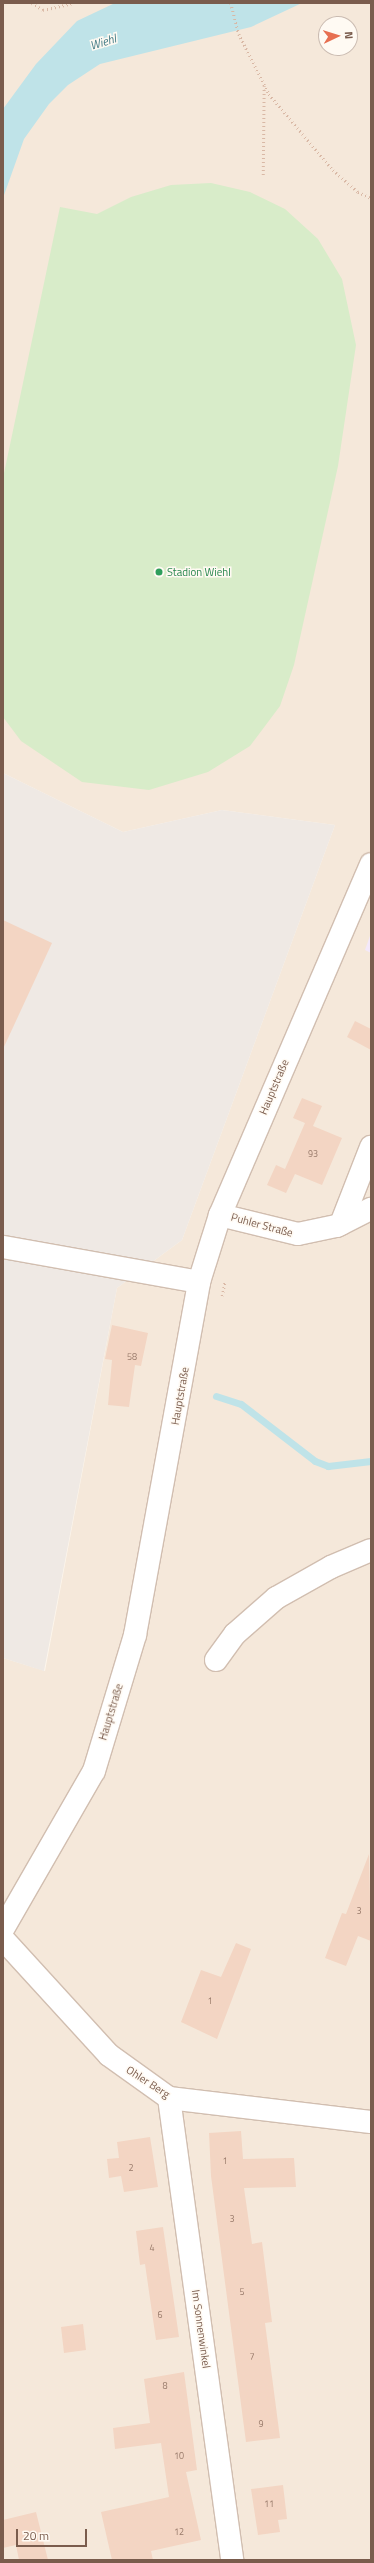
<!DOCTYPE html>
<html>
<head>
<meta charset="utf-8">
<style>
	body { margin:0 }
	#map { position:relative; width:374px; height:2563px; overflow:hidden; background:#fdf6ec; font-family:"Titillium Web",sans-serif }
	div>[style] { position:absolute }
	.residential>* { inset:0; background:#f5e8da }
	.industrial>* { inset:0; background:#efe9e4 }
	.education>* { inset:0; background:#f3e8fa }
	.green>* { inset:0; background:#d8ecc9 }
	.water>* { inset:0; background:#bfe3e8 }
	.stream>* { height:7px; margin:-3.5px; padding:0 3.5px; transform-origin:3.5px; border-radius:3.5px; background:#bfe3e8 }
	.building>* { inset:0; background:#f3d5c3 }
	.path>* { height:2.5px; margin-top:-1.25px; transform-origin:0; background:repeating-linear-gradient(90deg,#d9b8a5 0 1px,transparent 0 4px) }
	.roads { filter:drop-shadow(1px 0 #d1beb0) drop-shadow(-1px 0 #d1beb0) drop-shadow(0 1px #d1beb0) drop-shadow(0 -1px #d1beb0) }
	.minor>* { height:22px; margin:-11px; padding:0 11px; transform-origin:11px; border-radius:11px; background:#fff }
	.dots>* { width:11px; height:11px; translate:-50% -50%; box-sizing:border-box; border:2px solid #fffaf3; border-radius:50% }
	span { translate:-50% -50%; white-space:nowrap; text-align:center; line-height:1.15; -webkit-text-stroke:3px #fffaf3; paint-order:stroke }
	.number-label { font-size:9px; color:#987a6a }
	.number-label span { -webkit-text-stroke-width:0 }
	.leisure-label { font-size:11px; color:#27864d }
	.left { translate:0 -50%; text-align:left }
	.street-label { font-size:11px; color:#7a5c4d }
	.water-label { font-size:12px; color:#437c86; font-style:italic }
	.frame { position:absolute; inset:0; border:4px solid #7a5c4d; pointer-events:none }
	.north { position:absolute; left:318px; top:16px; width:40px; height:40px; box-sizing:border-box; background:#fffaf3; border:1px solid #cabbb1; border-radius:50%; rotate:86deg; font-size:11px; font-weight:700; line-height:16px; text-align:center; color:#7a5c4d }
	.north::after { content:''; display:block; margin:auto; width:14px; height:18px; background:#e76f51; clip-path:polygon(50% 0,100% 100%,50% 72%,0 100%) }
	.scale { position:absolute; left:16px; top:2529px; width:71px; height:18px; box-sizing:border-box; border:2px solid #7a5c4d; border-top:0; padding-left:5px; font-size:12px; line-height:14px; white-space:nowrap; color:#7a5c4d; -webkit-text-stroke:3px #fffaf3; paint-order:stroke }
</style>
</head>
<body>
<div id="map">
	<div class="residential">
		<div style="clip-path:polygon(evenodd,3px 3px,371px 3px,371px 2560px,3px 2560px,3px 1658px,45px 1671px,117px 1288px,182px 1240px,335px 825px,222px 810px,123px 832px,3px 773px,3px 3px,326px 24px,350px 24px,350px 48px,326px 48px,326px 24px)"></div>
	</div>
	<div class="industrial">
		<div style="clip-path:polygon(3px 773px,123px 832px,222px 810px,335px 825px,182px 1240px,117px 1288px,44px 1671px,3px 1658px)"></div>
	</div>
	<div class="education">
		<div style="clip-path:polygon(371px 933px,371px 953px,365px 950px)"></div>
	</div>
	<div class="green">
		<div style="clip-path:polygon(211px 183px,250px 192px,285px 209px,318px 239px,342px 279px,356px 345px,338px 466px,294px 665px,280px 706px,250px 746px,208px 772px,149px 790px,82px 782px,21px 741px,3px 717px,3px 478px,60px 207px,97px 214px,131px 197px,171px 185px)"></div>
	</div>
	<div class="water">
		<div style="clip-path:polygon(115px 3px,302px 3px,251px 27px,100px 64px,68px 85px,49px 104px,24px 139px,3px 198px,3px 109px,36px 64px,77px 21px)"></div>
	</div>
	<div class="stream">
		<div style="left:216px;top:1396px;width:26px;rotate:18deg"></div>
		<div style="left:241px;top:1404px;width:93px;rotate:37.6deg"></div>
		<div style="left:315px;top:1461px;width:14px;rotate:21deg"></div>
		<div style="left:328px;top:1466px;width:43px;rotate:-6.6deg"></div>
	</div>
	<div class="building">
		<div style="clip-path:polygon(3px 920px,52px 943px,3px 1049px)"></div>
		<div style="clip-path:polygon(355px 1021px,371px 1029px,371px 1050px,347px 1037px)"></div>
		<div style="clip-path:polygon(302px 1098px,322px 1106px,313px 1126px,342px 1138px,322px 1185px,295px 1174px,286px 1193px,267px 1185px,276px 1165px,285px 1169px,305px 1123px,293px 1118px)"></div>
		<div style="clip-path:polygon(112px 1325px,148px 1333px,141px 1366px,135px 1365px,129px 1407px,108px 1405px,112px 1360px,105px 1359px)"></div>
		<div style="clip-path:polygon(369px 1854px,371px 1941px,358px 1936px,346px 1966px,325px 1958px,342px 1913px,346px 1914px)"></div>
		<div style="clip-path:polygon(236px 1943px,251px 1949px,217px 2039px,181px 2022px,201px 1970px,221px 1977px)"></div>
		<div style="clip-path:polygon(241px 2131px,243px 2159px,294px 2158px,296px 2187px,244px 2188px,252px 2244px,262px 2242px,272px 2322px,265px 2323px,280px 2438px,246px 2442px,211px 2176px,209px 2133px)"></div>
		<div style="clip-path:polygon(150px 2137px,158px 2187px,124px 2192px,121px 2176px,109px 2178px,107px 2159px,119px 2158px,117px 2142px)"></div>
		<div style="clip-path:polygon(163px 2227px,179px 2337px,156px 2340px,145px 2264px,140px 2265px,136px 2231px)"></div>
		<div style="clip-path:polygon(83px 2324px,86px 2350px,64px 2353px,61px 2327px)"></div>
		<div style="clip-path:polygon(184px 2372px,197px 2470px,186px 2472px,201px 2540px,151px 2551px,153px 2560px,112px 2560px,101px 2512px,169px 2497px,161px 2443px,115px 2449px,113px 2428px,150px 2423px,144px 2379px)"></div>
		<div style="clip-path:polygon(283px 2485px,287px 2519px,278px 2520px,280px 2532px,258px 2535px,251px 2489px)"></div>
		<div style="clip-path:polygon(36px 2512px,48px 2560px,19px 2560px,16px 2545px,3px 2548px,3px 2520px)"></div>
	</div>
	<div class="path">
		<div style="left:32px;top:3px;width:13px;rotate:32deg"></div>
		<div style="left:43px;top:10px;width:32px;rotate:-13deg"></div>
		<div style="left:231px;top:3px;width:32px;rotate:76deg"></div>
		<div style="left:239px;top:34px;width:67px;rotate:63.4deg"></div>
		<div style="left:269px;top:94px;width:99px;rotate:49.9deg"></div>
		<div style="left:333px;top:170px;width:33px;rotate:41deg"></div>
		<div style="left:358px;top:192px;width:14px;rotate:25deg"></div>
		<div style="left:263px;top:175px;width:89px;rotate:-89.4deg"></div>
		<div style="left:222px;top:1296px;width:15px;rotate:-79deg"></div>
	</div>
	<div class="roads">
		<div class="minor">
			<div style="left:220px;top:1215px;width:80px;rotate:13.7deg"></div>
			<div style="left:298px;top:1234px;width:40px;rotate:-12deg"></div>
			<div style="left:337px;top:1226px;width:38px;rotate:-27deg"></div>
			<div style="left:341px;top:1224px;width:83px;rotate:-68.7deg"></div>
			<div style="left:3px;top:1247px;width:199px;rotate:10.1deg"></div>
			<div style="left:216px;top:1660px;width:32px;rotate:-54deg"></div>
			<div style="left:235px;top:1634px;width:55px;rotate:-41.3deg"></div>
			<div style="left:276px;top:1598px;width:63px;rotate:-29.4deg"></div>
			<div style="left:331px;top:1567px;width:43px;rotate:-23deg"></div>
			<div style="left:3px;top:1929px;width:182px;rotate:-60.1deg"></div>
			<div style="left:94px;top:1771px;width:142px;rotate:-73.2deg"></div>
			<div style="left:135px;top:1635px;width:359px;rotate:-79.7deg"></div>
			<div style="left:199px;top:1282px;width:70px;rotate:-72.6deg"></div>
			<div style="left:220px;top:1215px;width:382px;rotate:-66.7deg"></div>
			<div style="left:3px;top:1939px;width:157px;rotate:47.6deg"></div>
			<div style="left:109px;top:2055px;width:74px;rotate:35.6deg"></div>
			<div style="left:169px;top:2098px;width:203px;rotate:6.8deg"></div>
			<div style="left:169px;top:2098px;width:466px;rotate:82.2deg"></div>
		</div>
	</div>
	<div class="dots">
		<div style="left:159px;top:572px;background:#2e9e5b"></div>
	</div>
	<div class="number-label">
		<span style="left:313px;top:1154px">93</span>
		<span style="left:132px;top:1357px">58</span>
		<span style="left:359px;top:1911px">3</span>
		<span style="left:210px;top:2001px">1</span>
		<span style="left:225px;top:2161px">1</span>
		<span style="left:131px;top:2168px">2</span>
		<span style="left:232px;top:2219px">3</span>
		<span style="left:152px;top:2248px">4</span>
		<span style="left:242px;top:2292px">5</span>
		<span style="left:160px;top:2315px">6</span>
		<span style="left:252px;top:2357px">7</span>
		<span style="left:165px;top:2386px">8</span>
		<span style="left:261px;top:2424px">9</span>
		<span style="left:179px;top:2456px">10</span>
		<span style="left:269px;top:2504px">11</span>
		<span style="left:179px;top:2532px">12</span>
	</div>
	<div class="leisure-label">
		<span class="left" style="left:167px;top:572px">Stadion Wiehl</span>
	</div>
	<div class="street-label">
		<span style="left:274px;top:1087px;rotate:-67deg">Hauptstraße</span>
		<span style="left:262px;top:1225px;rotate:15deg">Puhler Straße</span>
		<span style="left:180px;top:1396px;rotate:-80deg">Hauptstraße</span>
		<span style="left:111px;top:1712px;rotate:-73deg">Hauptstraße</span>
		<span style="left:148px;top:2082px;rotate:33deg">Ohler Berg</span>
		<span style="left:201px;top:2329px;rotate:82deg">Im Sonnenwinkel</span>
	</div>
	<div class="water-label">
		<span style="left:103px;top:42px;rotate:-17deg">Wiehl</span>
	</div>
	<div class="frame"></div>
	<div class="north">N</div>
	<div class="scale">20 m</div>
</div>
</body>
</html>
